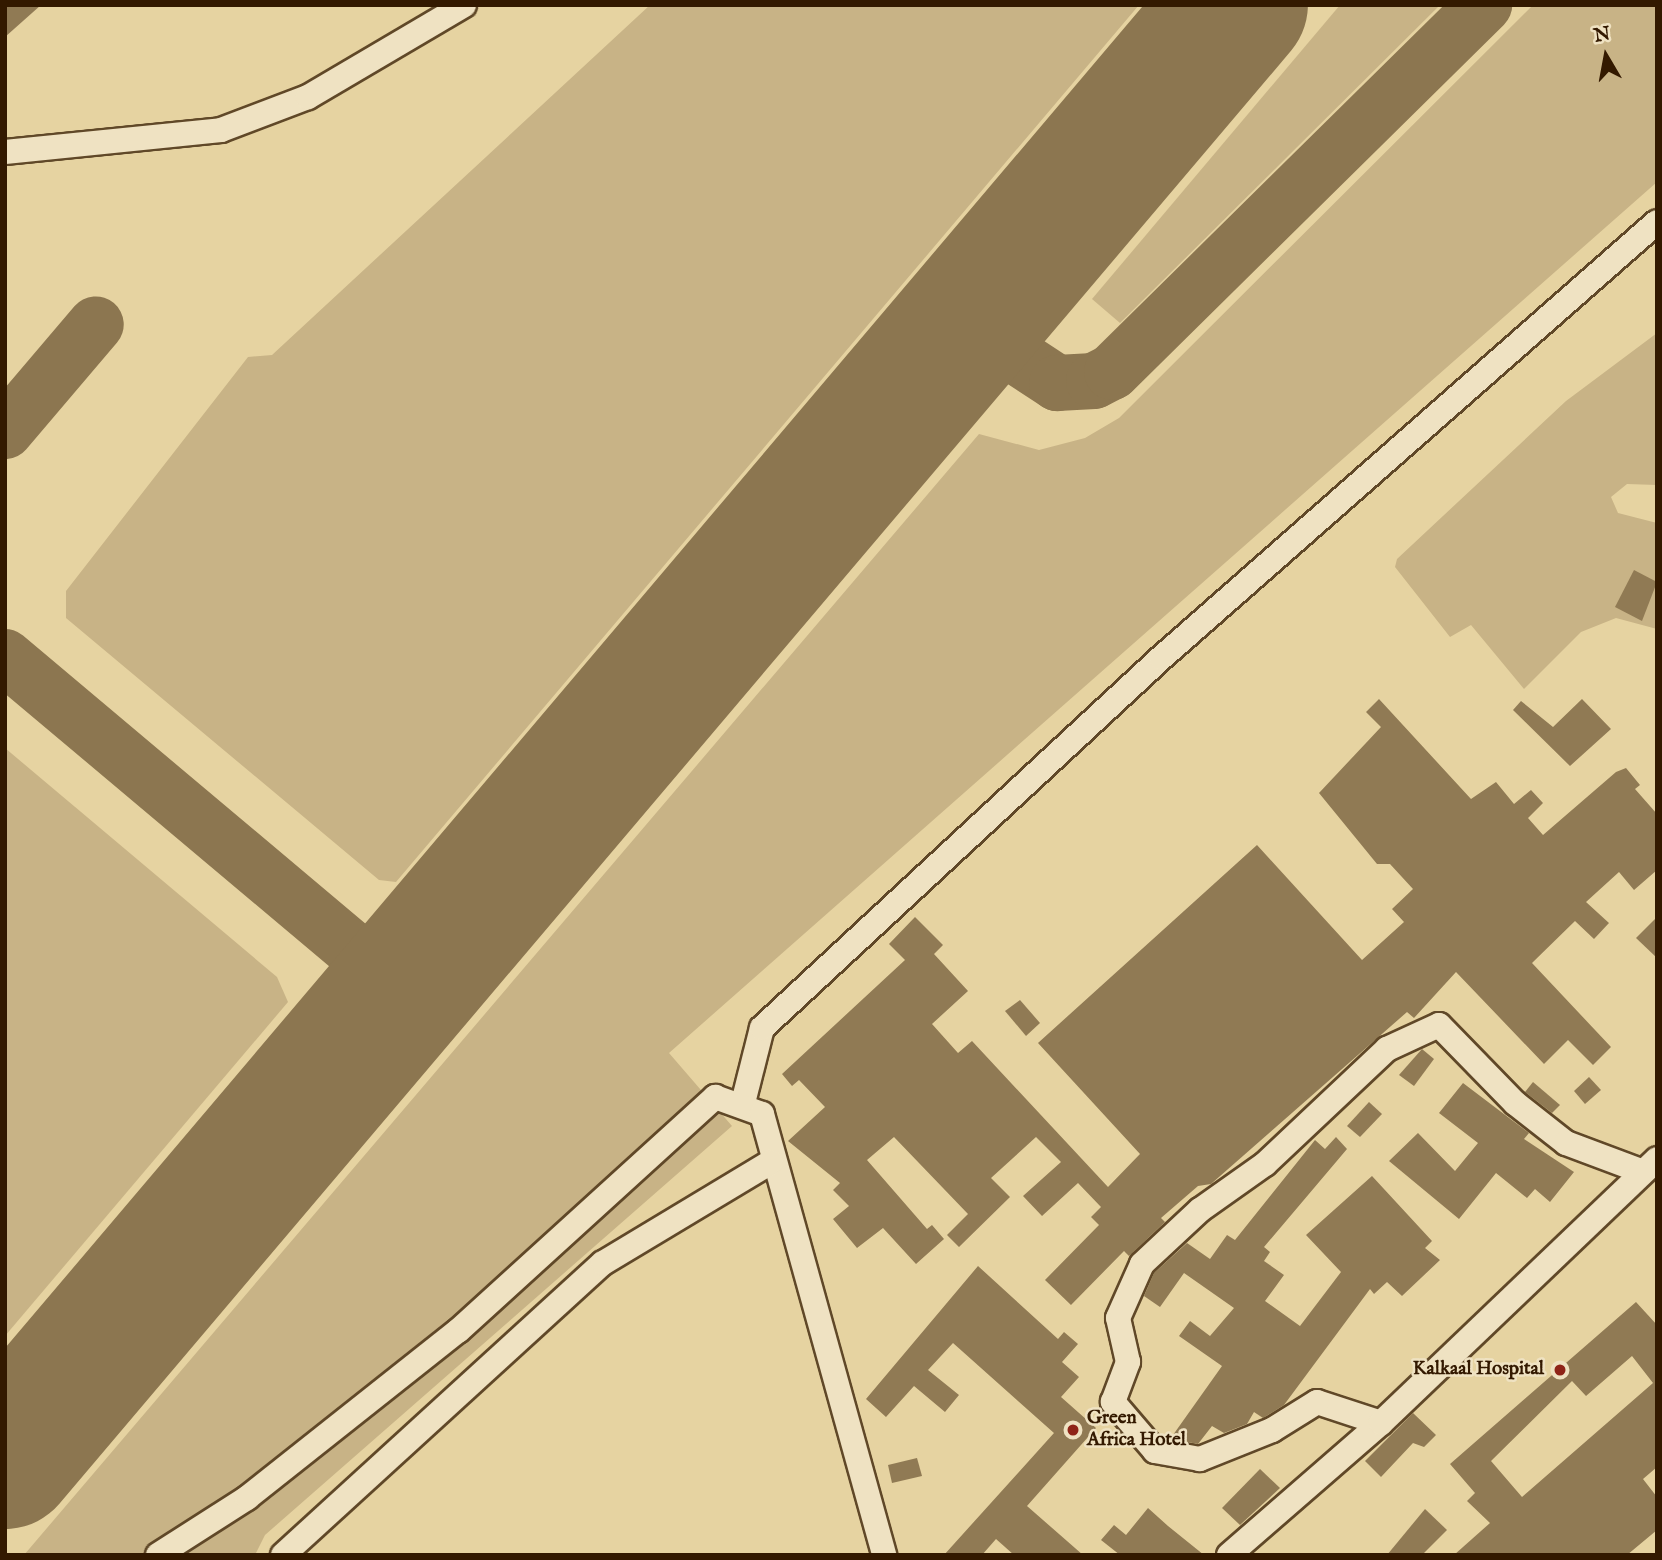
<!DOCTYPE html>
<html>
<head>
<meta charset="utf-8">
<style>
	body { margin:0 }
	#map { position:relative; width:1662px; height:1560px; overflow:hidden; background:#e6d3a1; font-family:"IM FELL English",serif }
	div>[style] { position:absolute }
	.green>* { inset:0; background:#c8b386 }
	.taxiway>* { height:56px; margin:-28px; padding:0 28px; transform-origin:28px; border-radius:28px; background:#8c7650 }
	.runway>* { height:142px; margin:-71px; padding:0 71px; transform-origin:71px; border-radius:71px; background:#8c7650 }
	.building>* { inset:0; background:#907a54 }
	.roads { filter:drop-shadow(2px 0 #604828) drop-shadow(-2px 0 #604828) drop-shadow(0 2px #604828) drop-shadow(0 -2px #604828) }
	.minor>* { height:24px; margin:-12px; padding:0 12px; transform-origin:12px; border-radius:12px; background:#efe2c2 }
	.dots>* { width:19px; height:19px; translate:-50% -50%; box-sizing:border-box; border:4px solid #efe2c2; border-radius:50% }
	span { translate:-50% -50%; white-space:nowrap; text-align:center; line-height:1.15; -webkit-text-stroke:5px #efe2c2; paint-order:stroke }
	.poi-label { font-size:19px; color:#331900; font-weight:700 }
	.right { translate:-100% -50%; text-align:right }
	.left { translate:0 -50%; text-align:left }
	.frame { position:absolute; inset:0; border:7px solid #331900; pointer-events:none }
	.north { position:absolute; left:1571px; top:21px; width:70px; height:70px; -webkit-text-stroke:5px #efe2c2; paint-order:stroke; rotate:350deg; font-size:19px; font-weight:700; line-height:28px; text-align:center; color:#331900 }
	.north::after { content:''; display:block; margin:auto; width:24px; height:32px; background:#331900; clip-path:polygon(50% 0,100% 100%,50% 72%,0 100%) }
</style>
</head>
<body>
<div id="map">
	<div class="green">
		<div style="clip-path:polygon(650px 5px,1139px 5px,396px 882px,379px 880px,66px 618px,66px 591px,248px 357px,272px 355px)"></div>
		<div style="clip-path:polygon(1340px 5px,1440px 5px,1120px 323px,1092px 299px)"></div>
		<div style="clip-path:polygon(1533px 5px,1657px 5px,1657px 182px,669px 1053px,732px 1126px,265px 1535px,255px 1555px,24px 1555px,979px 434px,1039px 450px,1085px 438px,1119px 418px)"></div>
		<div style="clip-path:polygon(1657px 333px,1657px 485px,1627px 484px,1611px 497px,1618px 513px,1657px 523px,1657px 629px,1616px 618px,1581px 632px,1524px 689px,1471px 625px,1450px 637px,1395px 567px,1397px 559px,1566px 401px)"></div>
		<div style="clip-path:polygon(5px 748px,277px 977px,288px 1002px,5px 1336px)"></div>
	</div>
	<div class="taxiway">
		<div style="left:967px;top:324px;width:108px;rotate:33.2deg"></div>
		<div style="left:1057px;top:383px;width:37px;rotate:-3deg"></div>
		<div style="left:1094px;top:381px;width:20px;rotate:-27deg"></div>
		<div style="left:1112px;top:372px;width:523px;rotate:-44.61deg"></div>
		<div style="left:5px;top:431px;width:140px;rotate:-49.6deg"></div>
		<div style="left:5px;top:657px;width:519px;rotate:40.07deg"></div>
	</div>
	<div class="runway">
		<div style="left:5px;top:1458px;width:1905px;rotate:-49.71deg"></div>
	</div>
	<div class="building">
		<div style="clip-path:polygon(5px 5px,41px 5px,5px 37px)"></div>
		<div style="clip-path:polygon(1634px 570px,1657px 582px,1642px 621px,1615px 607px)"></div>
		<div style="clip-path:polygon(1379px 699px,1471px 799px,1496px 782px,1514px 804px,1531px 790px,1543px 803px,1528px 818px,1543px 835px,1616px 772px,1626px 768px,1640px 785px,1635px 789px,1657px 814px,1657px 870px,1634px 890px,1619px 872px,1586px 902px,1609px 923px,1594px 939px,1575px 921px,1532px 963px,1611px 1047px,1593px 1065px,1568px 1040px,1544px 1064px,1456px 972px,1414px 1018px,1407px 1012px,1211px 1184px,1198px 1186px,1161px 1218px,1165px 1222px,1129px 1256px,1124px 1251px,1071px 1305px,1045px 1280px,1099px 1225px,1091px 1217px,1101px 1207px,1078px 1183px,1042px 1216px,1023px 1196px,1061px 1162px,1036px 1137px,991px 1178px,1010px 1197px,959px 1247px,947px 1235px,968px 1214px,894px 1137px,867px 1160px,927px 1229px,932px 1225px,944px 1239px,916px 1264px,883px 1228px,857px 1248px,833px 1219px,849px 1206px,833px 1190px,840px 1183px,788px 1141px,825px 1107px,799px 1080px,792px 1086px,782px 1074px,905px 960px,889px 944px,915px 917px,943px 945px,934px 954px,968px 991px,932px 1024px,958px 1053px,972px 1041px,1108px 1187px,1140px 1154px,1038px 1043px,1257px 845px,1362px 960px,1404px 922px,1392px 909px,1413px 889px,1390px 864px,1377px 864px,1319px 793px,1381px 727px,1366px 712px)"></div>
		<div style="clip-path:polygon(1582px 699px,1611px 729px,1570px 766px,1513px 710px,1521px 701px,1553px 727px)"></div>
		<div style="clip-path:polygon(1657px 917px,1657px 958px,1636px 938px)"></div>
		<div style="clip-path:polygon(1020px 1000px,1040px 1023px,1026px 1036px,1005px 1011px)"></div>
		<div style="clip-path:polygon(1422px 1049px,1434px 1059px,1414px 1086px,1399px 1075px)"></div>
		<div style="clip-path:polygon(1589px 1077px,1601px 1090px,1585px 1104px,1574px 1091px)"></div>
		<div style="clip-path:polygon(1533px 1082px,1560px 1105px,1552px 1113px,1525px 1092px)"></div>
		<div style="clip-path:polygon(1463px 1083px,1529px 1133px,1524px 1139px,1574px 1172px,1550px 1202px,1535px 1189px,1527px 1198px,1496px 1173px,1459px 1219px,1389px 1161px,1418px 1133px,1455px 1171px,1478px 1143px,1439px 1113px)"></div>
		<div style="clip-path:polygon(1369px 1102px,1382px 1114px,1360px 1137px,1347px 1126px)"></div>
		<div style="clip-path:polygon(1336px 1137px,1347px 1149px,1264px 1247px,1270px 1252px,1264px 1261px,1284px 1275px,1265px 1301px,1300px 1326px,1341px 1272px,1306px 1235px,1372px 1176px,1432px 1241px,1425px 1248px,1440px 1260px,1402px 1296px,1387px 1282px,1374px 1294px,1370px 1289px,1284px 1405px,1263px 1418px,1254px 1412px,1247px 1424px,1224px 1433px,1212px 1426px,1198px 1444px,1182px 1441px,1173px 1435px,1222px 1366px,1179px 1336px,1190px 1321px,1210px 1336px,1234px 1308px,1184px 1273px,1160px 1307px,1144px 1296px,1154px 1273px,1187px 1243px,1210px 1259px,1227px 1235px,1235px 1240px,1315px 1140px,1325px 1149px)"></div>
		<div style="clip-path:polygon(978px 1266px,1058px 1339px,1064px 1332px,1078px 1344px,1062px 1362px,1079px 1377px,1061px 1397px,1096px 1428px,1027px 1506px,1083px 1555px,1014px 1555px,996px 1539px,982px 1555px,944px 1555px,1054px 1433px,953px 1343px,928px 1370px,959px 1395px,945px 1412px,914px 1386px,886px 1417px,866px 1399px)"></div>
		<div style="clip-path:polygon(evenodd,1636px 1302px,1657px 1325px,1657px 1467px,1643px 1479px,1657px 1497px,1657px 1530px,1627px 1555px,1454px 1555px,1490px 1523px,1467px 1501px,1475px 1493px,1450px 1464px,1636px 1302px,1632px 1356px,1653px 1383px,1522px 1497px,1491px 1461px,1572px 1381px,1586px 1396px,1632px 1356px)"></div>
		<div style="clip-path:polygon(1413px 1413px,1436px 1435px,1424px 1447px,1413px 1443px,1381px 1477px,1365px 1461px)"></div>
		<div style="clip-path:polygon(917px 1458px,922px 1476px,892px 1483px,888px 1465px)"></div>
		<div style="clip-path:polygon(1260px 1469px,1280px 1488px,1240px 1525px,1222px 1508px)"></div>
		<div style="clip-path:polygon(1148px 1508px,1168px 1526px,1204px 1555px,1120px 1555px,1101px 1540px,1114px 1525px,1126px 1535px)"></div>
		<div style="clip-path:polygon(1425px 1509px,1447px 1530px,1422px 1555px,1387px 1555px)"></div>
	</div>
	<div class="roads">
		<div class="minor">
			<div style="left:5px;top:152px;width:217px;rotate:-5.8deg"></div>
			<div style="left:221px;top:130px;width:93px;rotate:-20.8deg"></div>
			<div style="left:308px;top:97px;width:181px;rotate:-30.5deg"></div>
			<div style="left:743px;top:1103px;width:77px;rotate:-75.8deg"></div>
			<div style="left:762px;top:1028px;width:544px;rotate:-42.84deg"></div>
			<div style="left:1161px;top:658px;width:660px;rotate:-41.32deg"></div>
			<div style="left:1381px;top:1423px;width:67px;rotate:-161.8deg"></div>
			<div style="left:1317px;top:1402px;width:53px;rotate:148.1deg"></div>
			<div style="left:1272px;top:1430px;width:78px;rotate:158.1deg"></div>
			<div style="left:1200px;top:1459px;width:46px;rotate:-169.9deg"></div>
			<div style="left:1155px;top:1451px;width:65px;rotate:-130.6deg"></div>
			<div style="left:1113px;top:1402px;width:43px;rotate:-69.4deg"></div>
			<div style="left:1128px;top:1362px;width:45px;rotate:-102.8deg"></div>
			<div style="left:1118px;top:1318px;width:59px;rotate:-66deg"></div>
			<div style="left:1142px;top:1264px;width:79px;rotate:-43deg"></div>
			<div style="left:1200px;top:1210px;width:80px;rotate:-35.3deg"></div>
			<div style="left:1265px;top:1164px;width:168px;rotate:-43.3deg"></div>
			<div style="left:1387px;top:1049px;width:57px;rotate:-24.8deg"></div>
			<div style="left:1439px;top:1025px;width:109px;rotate:45.7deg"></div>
			<div style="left:1515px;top:1103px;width:65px;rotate:38.1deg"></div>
			<div style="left:1566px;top:1143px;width:82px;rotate:20.6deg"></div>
			<div style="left:158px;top:1555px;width:106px;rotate:-32.6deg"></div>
			<div style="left:247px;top:1498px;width:269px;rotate:-38.4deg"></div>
			<div style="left:458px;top:1331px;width:348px;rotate:-42.3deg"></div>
			<div style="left:715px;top:1097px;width:50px;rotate:19.9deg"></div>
			<div style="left:762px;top:1114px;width:458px;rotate:74.5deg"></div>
			<div style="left:283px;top:1555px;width:433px;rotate:-42.4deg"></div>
			<div style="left:603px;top:1263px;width:196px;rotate:-31deg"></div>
			<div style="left:1229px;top:1555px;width:201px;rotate:-41deg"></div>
			<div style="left:1381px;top:1423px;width:382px;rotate:-43.7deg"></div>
		</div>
	</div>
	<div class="dots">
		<div style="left:1560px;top:1370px;background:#8f2418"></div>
		<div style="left:1073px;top:1430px;background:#8f2418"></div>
	</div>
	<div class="poi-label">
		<span class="right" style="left:1544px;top:1370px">Kalkaal Hospital</span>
		<span class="left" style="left:1087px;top:1430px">Green<br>Africa Hotel</span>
	</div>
	<div class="frame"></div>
	<div class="north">N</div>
</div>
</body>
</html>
